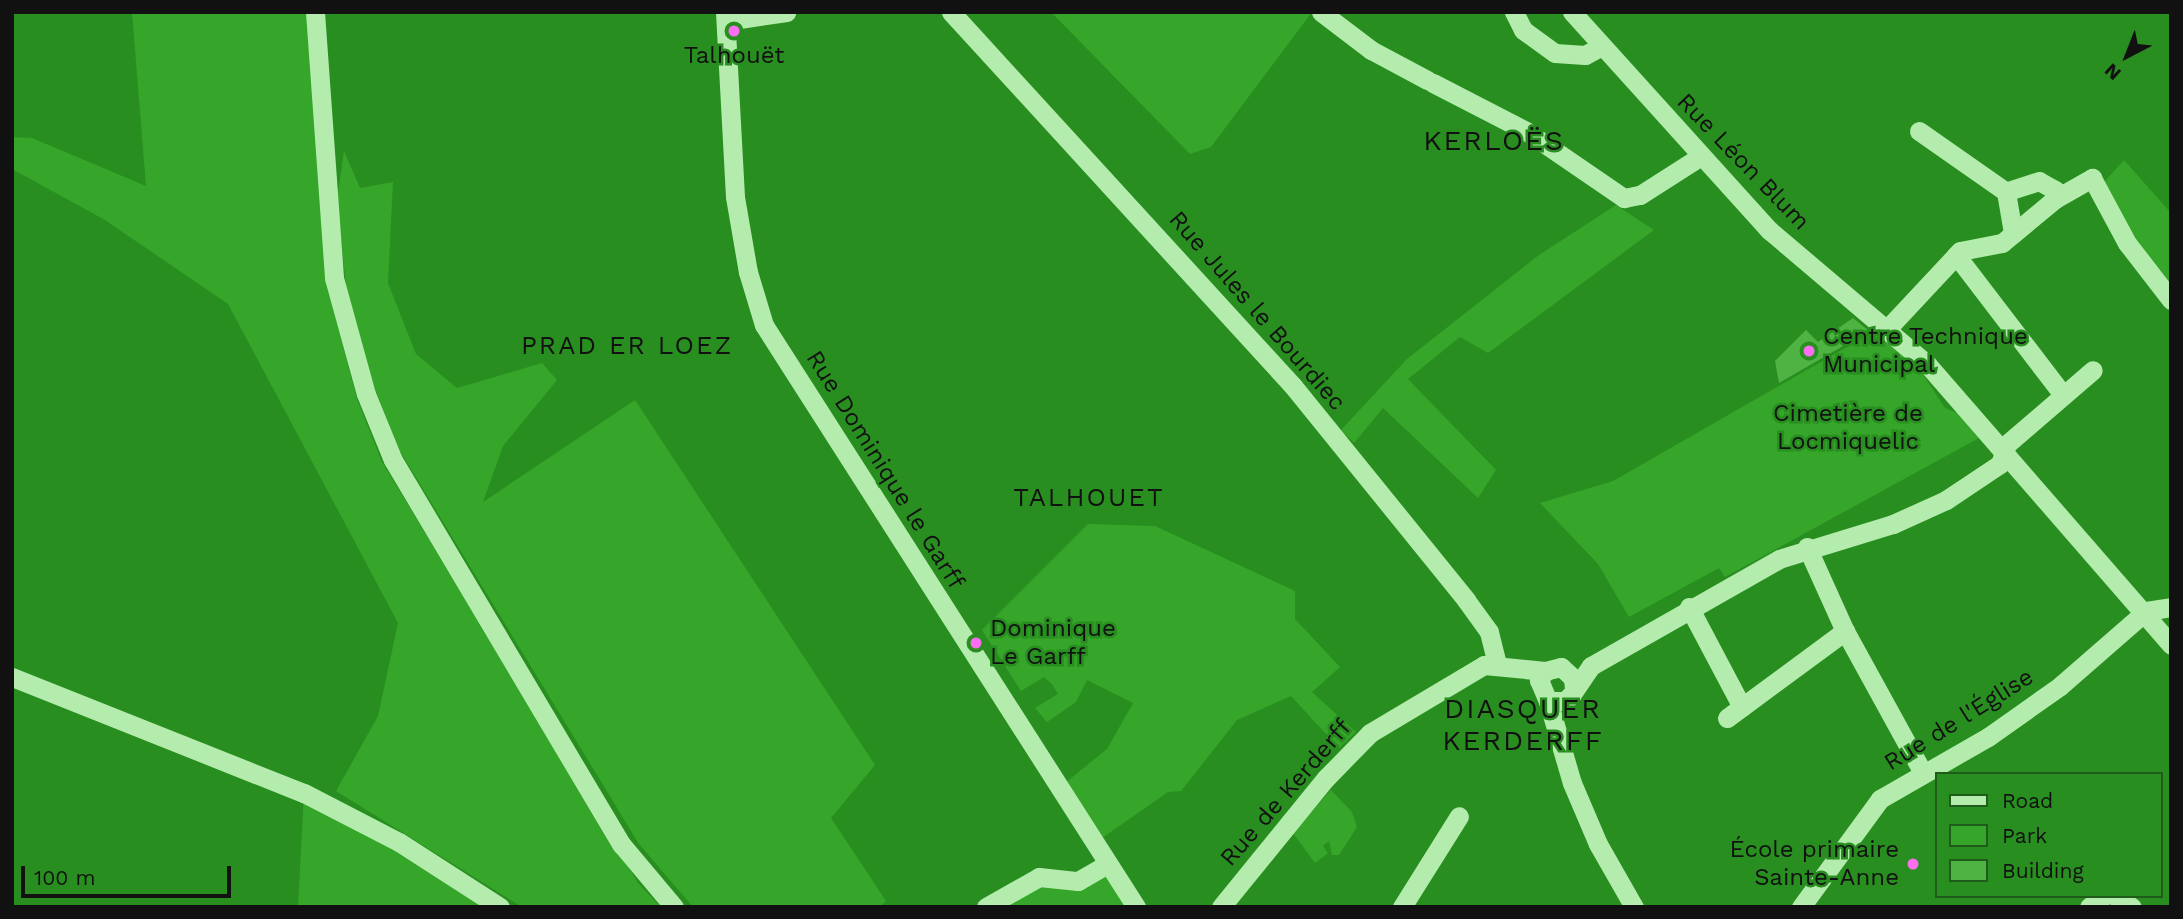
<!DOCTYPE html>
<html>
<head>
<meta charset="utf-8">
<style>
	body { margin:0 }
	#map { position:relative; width:2183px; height:919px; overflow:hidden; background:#298e20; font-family:"Work Sans",sans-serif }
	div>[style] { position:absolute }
	.green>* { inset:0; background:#35a629 }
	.building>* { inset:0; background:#4fb344 }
	.minor>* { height:19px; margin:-9.5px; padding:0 9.5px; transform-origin:9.5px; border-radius:9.5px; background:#b4ecae }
	.dots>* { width:19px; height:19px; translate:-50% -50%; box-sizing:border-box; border:4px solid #298e20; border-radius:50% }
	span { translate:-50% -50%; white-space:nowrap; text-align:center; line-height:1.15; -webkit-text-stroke:5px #298e20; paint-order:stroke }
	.poi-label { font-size:24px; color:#111 }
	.left { translate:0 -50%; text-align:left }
	.right { translate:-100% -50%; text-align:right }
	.street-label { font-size:24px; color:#111 }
	.park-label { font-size:24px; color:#111 }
	.neighbourhood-label { font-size:26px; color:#111; letter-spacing:2px }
	.quarter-label { font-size:28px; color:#111; letter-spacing:2px }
	.frame { position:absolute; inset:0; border:14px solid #111; pointer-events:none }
	.legend { position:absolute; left:1935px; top:772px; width:228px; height:126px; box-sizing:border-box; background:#298e20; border:2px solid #1f5c1a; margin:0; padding:9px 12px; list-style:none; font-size:21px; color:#111 }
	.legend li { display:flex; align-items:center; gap:14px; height:35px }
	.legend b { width:35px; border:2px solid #1f5c1a }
	.north { position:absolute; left:2092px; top:21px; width:70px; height:70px; -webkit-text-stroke:5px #298e20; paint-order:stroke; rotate:222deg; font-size:19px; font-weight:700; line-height:28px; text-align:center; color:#111 }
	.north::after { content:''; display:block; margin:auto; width:24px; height:32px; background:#111; clip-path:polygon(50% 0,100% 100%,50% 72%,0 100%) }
	.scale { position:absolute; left:21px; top:866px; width:210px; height:32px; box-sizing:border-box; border:4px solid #111; border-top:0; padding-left:9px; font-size:21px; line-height:24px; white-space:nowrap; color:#111; -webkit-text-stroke:5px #298e20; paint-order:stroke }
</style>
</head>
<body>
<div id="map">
	<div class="green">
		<div style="clip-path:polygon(132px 12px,308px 12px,328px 289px,357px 399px,382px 462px,638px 883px,661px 907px,522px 907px,336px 791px,378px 716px,398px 623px,228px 304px,105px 220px,12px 169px,12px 137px,32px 138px,146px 186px)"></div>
		<div style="clip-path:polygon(1051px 12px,1312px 12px,1211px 147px,1190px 154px)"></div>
		<div style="clip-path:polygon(344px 151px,360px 188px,393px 182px,388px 283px,416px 354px,457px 388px,542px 363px,557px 380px,503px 446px,483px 502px,635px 400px,875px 765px,831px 818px,886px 901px,879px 907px,693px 907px,639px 844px,398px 448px,358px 345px,346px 286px,337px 200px)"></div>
		<div style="clip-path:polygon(2124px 160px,2171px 213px,2171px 293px,2116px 219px,2105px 181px)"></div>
		<div style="clip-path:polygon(1616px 205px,1654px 230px,1488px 353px,1460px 337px,1408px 379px,1496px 470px,1478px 498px,1383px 408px,1354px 443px,1341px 430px,1407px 359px,1539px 255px)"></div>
		<div style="clip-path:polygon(1873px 332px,1920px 370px,1945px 408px,1958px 413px,1979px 438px,1725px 577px,1719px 568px,1629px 617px,1598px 564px,1540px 503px,1613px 481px)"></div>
		<div style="clip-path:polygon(1088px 524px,1155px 526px,1295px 591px,1295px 619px,1340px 667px,1312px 692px,1356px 732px,1339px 748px,1291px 696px,1237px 720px,1181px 791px,1168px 792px,1102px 838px,1065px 783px,1107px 749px,1133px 703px,1087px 680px,1076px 702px,1047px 722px,1035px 708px,1058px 694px,1052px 684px,1044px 677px,1021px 691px,982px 630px)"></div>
		<div style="clip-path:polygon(1331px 790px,1352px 812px,1357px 827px,1339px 855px,1332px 855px,1329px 841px,1323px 846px,1328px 853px,1315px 863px,1293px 833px)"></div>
		<div style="clip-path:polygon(304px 793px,500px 907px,298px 907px)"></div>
		<div style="clip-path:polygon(1106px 873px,1126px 907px,998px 907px,1040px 885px)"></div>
	</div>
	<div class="building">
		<div style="clip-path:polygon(1853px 318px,1869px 331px,1779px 383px,1775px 361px,1806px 330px,1818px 342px)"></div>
	</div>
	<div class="minor">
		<div style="left:315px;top:12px;width:267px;rotate:85.9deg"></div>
		<div style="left:334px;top:278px;width:120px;rotate:74.6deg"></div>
		<div style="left:366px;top:394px;width:71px;rotate:67.8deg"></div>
		<div style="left:393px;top:460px;width:448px;rotate:59.3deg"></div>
		<div style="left:622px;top:845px;width:81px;rotate:50deg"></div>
		<div style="left:725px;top:12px;width:185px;rotate:86.9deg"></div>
		<div style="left:735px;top:197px;width:76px;rotate:80.2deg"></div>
		<div style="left:748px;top:272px;width:55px;rotate:73.2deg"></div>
		<div style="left:764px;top:325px;width:691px;rotate:57.41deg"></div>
		<div style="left:951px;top:12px;width:507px;rotate:47.56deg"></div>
		<div style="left:1293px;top:386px;width:275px;rotate:51deg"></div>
		<div style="left:1466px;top:600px;width:39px;rotate:54deg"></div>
		<div style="left:1489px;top:632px;width:32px;rotate:76deg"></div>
		<div style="left:1321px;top:12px;width:63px;rotate:37.2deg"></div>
		<div style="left:1371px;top:50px;width:64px;rotate:28.2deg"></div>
		<div style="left:1514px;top:12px;width:20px;rotate:63deg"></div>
		<div style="left:1523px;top:30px;width:39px;rotate:36deg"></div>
		<div style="left:1555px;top:53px;width:30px;rotate:4deg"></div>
		<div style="left:1585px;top:55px;width:19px;rotate:-28deg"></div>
		<div style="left:1572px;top:12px;width:294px;rotate:47.9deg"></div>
		<div style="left:1769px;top:230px;width:207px;rotate:40.3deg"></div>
		<div style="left:1927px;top:364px;width:372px;rotate:49deg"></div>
		<div style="left:726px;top:21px;width:61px;rotate:-8.5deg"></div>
		<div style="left:1433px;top:83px;width:105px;rotate:27.3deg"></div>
		<div style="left:1526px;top:131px;width:119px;rotate:34.4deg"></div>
		<div style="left:1624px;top:198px;width:16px;rotate:-11deg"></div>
		<div style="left:1640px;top:195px;width:72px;rotate:-32.6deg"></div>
		<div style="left:1919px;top:131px;width:106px;rotate:35deg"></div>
		<div style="left:2055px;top:199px;width:43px;rotate:-29.6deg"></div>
		<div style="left:2092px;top:178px;width:74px;rotate:61.7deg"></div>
		<div style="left:2127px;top:243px;width:72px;rotate:52.3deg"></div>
		<div style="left:1956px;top:255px;width:176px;rotate:52.6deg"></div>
		<div style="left:1888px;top:328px;width:105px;rotate:-46.9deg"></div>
		<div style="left:1960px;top:251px;width:43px;rotate:-10.8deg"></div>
		<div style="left:2002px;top:243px;width:69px;rotate:-39.7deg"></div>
		<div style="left:2055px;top:199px;width:9px;rotate:-90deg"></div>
		<div style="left:2055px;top:190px;width:18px;rotate:-151deg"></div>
		<div style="left:2039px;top:181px;width:35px;rotate:162deg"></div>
		<div style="left:2006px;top:192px;width:42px;rotate:80.3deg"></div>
		<div style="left:1807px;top:547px;width:92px;rotate:65.7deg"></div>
		<div style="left:1845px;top:631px;width:162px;rotate:61.2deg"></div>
		<div style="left:1689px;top:607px;width:113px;rotate:62.1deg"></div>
		<div style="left:12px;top:677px;width:314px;rotate:21.7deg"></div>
		<div style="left:304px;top:793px;width:107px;rotate:27.3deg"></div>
		<div style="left:399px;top:842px;width:120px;rotate:32.8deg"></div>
		<div style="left:1574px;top:689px;width:11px;rotate:-95deg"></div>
		<div style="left:1573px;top:678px;width:16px;rotate:-137deg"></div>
		<div style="left:1561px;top:667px;width:16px;rotate:166deg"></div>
		<div style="left:1545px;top:671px;width:11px;rotate:124deg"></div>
		<div style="left:1539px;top:680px;width:23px;rotate:67deg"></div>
		<div style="left:1548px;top:701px;width:17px"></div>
		<div style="left:1565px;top:701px;width:10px;rotate:-45deg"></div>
		<div style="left:1572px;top:694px;width:34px;rotate:-56deg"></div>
		<div style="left:1591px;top:666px;width:216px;rotate:-29.6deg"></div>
		<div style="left:1779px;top:559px;width:119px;rotate:-17.1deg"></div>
		<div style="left:1893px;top:524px;width:58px;rotate:-24.4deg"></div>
		<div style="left:1946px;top:500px;width:65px;rotate:-33.7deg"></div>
		<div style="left:2000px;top:464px;width:21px;rotate:-71deg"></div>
		<div style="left:2007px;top:444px;width:113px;rotate:-40.7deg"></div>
		<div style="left:1548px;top:701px;width:85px;rotate:73.7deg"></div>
		<div style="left:1572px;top:783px;width:66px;rotate:66.9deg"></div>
		<div style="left:1598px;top:844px;width:73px;rotate:60.3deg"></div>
		<div style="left:1727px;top:718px;width:147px;rotate:-36.4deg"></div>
		<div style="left:2115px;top:896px;width:20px;rotate:33deg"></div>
		<div style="left:986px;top:907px;width:61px;rotate:-29.5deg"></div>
		<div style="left:1039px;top:877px;width:39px;rotate:6deg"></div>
		<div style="left:1078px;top:881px;width:34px;rotate:-30deg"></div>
		<div style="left:1221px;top:907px;width:166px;rotate:-50.9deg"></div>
		<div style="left:1326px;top:778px;width:63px;rotate:-45.6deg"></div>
		<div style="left:1370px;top:733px;width:133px;rotate:-30.8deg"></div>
		<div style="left:1484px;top:665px;width:61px;rotate:5.6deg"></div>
		<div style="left:1402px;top:907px;width:107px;rotate:-57.9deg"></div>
		<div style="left:1801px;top:907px;width:134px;rotate:-53.8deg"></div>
		<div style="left:1880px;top:799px;width:125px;rotate:-29.9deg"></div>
		<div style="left:1988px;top:737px;width:88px;rotate:-35.3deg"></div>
		<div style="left:2060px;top:686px;width:114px;rotate:-41.1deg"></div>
		<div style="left:2146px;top:611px;width:25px;rotate:-9deg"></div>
		<div style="left:2089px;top:907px;width:19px;rotate:-36deg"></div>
	</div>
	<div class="dots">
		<div style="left:734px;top:31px;background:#fa6ff1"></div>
		<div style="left:1809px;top:351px;background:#fa6ff1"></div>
		<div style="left:976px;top:643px;background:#fa6ff1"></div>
		<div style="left:1913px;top:864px;background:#fa6ff1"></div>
	</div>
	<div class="poi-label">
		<span style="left:734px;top:56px">Talhouët</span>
		<span class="left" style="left:1823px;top:351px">Centre Technique<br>Municipal</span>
		<span class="left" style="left:990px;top:643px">Dominique<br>Le Garff</span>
		<span class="right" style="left:1899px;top:864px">École primaire<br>Sainte-Anne</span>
	</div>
	<div class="street-label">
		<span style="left:1743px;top:162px;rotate:46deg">Rue Léon Blum</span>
		<span style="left:1257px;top:311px;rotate:49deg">Rue Jules le Bourdiec</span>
		<span style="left:885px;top:470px;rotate:58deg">Rue Dominique le Garff</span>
		<span style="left:1959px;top:720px;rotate:-32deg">Rue de l'Église</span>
		<span style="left:1286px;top:793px;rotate:-49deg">Rue de Kerderff</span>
	</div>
	<div class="park-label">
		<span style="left:1848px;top:428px">Cimetière de<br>Locmiquelic</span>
	</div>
	<div class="neighbourhood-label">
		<span style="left:627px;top:346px">PRAD ER LOEZ</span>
		<span style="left:1089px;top:498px">TALHOUET</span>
	</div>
	<div class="quarter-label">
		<span style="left:1494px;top:141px">KERLOËS</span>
		<span style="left:1523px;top:725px">DIASQUER<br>KERDERFF</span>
	</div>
	<div class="frame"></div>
	<ul class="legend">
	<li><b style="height:9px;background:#b4ecae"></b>Road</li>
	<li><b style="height:19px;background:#35a629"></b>Park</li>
	<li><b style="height:19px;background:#4fb344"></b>Building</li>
	</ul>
	<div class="north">N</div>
	<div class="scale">100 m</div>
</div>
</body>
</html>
